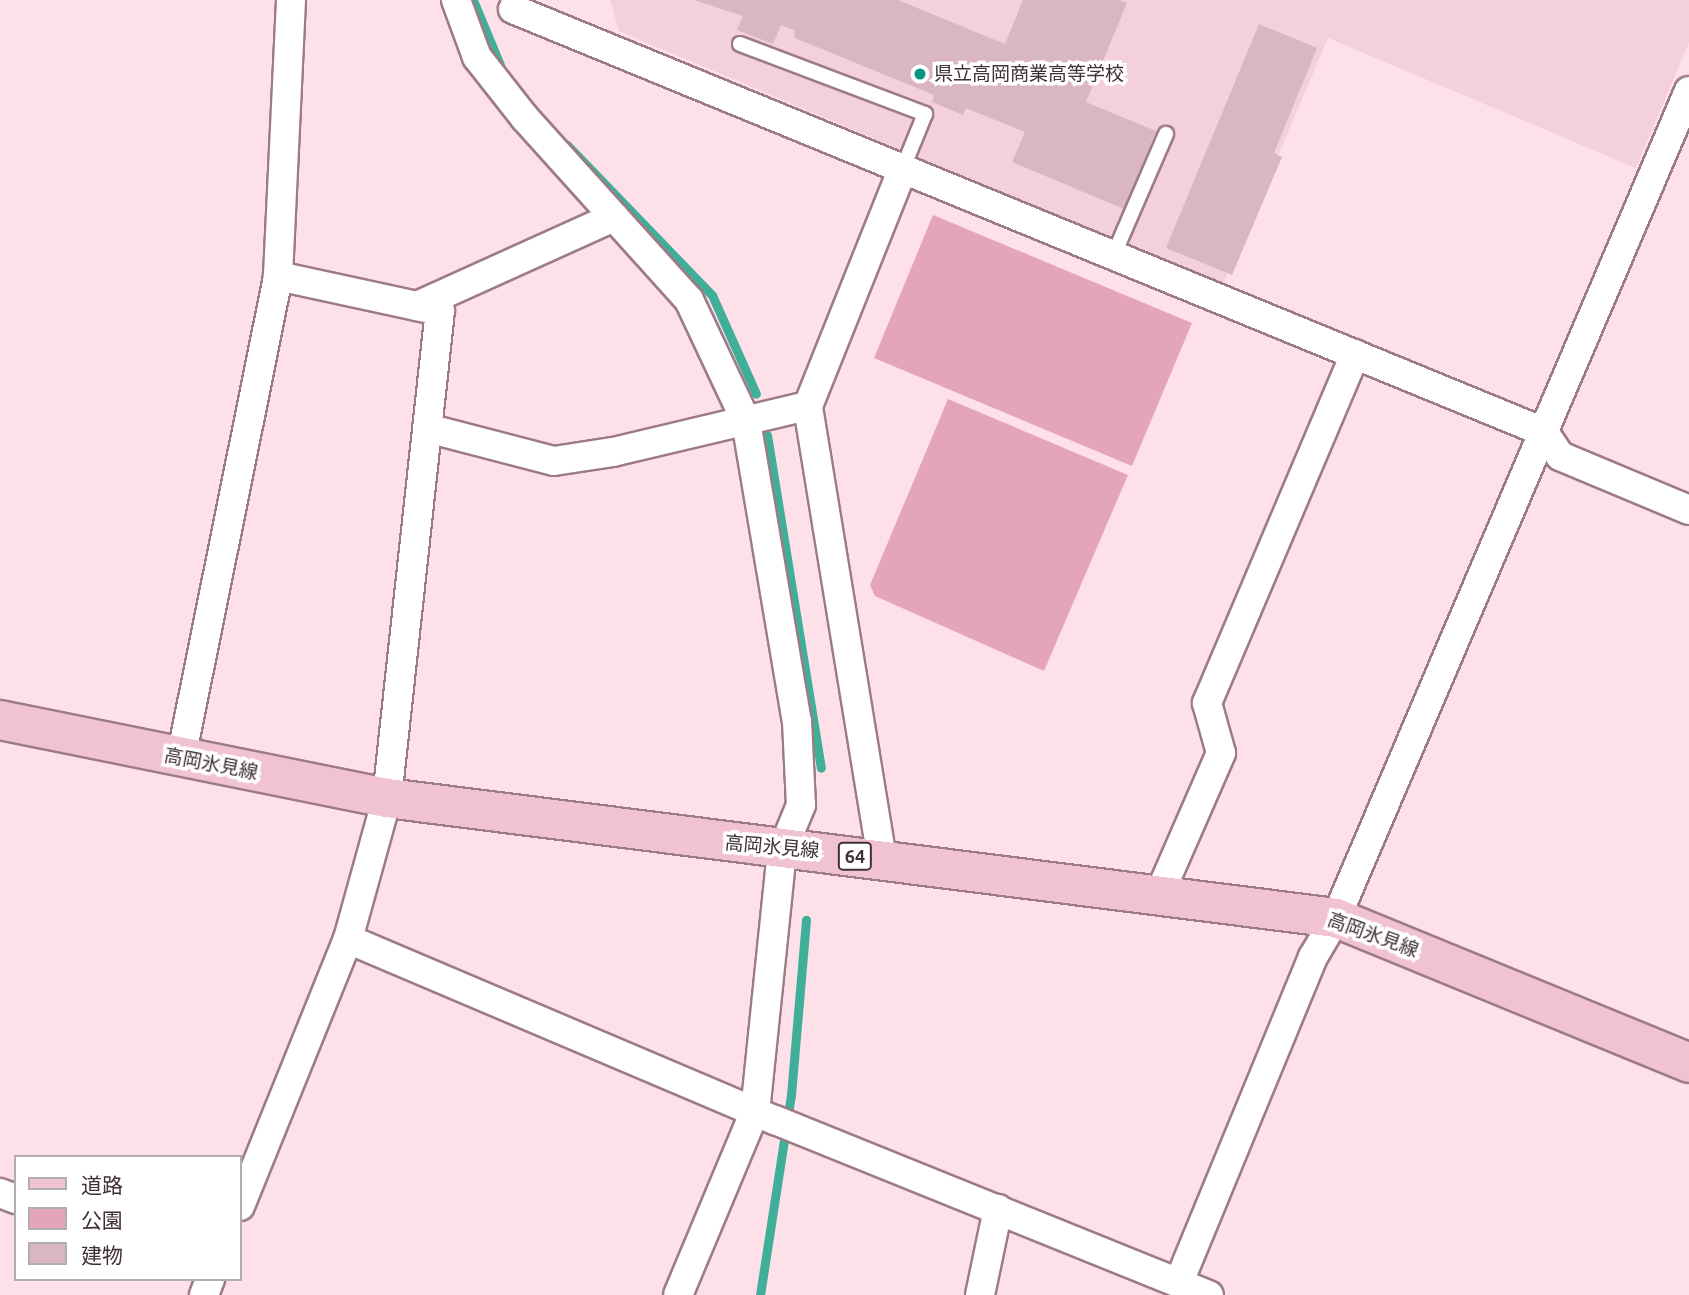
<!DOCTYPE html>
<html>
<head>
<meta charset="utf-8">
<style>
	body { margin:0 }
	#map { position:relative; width:1689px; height:1295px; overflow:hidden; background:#fee0e8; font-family:Ubuntu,"Noto Sans JP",sans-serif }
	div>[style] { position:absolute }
	.built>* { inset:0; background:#f3d0da }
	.green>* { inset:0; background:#e5a5b9 }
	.stream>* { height:9px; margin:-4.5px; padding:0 4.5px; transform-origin:4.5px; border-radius:4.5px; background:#40af9a }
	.building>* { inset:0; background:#dab6c1 }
	.roads { filter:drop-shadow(2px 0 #9d7b85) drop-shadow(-2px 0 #9d7b85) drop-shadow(0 2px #9d7b85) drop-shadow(0 -2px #9d7b85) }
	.service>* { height:14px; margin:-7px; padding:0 7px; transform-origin:7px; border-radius:7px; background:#fff }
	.minor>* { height:28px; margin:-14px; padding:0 14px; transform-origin:14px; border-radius:14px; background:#fff }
	.primary>* { height:38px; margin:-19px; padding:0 19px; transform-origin:19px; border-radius:19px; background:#f1c3d2 }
	.dots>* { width:19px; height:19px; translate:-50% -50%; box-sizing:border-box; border:4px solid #fff; border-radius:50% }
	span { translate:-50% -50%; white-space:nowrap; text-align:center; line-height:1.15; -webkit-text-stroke:7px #fff; paint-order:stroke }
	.shield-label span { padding:2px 5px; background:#fff; border:2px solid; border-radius:5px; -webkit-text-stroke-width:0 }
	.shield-label { font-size:18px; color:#3f3135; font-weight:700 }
	.poi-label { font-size:19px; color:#3f3135 }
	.left { translate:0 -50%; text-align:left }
	.street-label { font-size:19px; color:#3f3135 }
	.legend { position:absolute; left:14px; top:1155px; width:228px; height:126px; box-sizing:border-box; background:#fff; border:2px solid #b2adae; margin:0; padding:9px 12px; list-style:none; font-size:21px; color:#3f3135 }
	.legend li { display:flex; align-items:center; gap:14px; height:35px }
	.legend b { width:35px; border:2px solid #b2adae }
</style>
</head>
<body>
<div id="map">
	<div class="built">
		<div style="clip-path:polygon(610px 0,1689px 0,1689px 42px,1636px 168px,1328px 38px,1223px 285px,619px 31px)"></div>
	</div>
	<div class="green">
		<div style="clip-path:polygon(933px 215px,1192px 323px,1132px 466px,874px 358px)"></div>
		<div style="clip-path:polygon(948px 399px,1128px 475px,1044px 671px,875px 596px,870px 585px)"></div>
	</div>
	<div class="stream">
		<div style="left:473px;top:0;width:70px;rotate:67.4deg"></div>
		<div style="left:567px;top:145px;width:209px;rotate:46deg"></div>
		<div style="left:712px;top:295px;width:108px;rotate:66deg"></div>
		<div style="left:767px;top:435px;width:337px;rotate:80.8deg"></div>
		<div style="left:760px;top:1295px;width:202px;rotate:-81.2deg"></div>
		<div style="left:791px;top:1095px;width:176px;rotate:-85.1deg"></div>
	</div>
	<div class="building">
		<div style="clip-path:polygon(694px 0,898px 0,1005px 44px,1023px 0,1119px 0,1127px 3px,1086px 102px,1156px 131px,1124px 209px,1012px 162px,1025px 132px,966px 108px,963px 115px,932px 102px,934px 95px,795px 38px,794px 30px,781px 25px,773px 44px,737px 30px,743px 16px)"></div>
		<div style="clip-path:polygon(1259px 24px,1317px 48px,1274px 153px,1282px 157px,1232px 275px,1166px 248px)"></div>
	</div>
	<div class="roads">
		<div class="service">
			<div style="left:740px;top:44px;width:198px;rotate:20.7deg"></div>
			<div style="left:925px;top:114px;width:58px;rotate:112.2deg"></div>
			<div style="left:1114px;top:254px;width:131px;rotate:-66.6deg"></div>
		</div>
		<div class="minor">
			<div style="left:456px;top:0;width:61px;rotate:69.8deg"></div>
			<div style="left:477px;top:57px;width:78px;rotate:51.8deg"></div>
			<div style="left:525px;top:118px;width:245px;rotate:48deg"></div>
			<div style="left:689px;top:300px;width:134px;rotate:64.8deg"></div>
			<div style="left:746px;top:421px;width:304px;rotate:80.4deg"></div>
			<div style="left:797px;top:721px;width:84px;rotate:87.3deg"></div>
			<div style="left:801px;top:805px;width:50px;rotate:112.4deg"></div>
			<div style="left:782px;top:851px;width:261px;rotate:95.9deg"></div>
			<div style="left:755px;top:1111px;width:199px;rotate:112.7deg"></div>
			<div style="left:513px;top:9px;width:1114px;rotate:22.31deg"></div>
			<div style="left:1544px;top:432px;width:29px;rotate:56deg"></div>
			<div style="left:1560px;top:456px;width:140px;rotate:22.7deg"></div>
			<div style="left:417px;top:306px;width:216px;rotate:-24.3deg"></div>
			<div style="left:427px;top:428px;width:131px;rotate:14.6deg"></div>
			<div style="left:554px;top:461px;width:60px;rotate:-8.7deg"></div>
			<div style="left:613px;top:452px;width:200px;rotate:-13.3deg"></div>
			<div style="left:181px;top:758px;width:492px;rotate:-78.6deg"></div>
			<div style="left:278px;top:276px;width:276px;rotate:-87.3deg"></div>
			<div style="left:882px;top:859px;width:459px;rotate:-99.3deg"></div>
			<div style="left:808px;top:406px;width:256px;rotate:-68.2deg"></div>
			<div style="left:1159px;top:895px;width:155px;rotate:-66.4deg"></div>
			<div style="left:1221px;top:753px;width:52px;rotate:-105.6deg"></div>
			<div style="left:1207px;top:703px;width:379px;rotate:-67deg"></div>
			<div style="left:348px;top:939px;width:464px;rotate:23deg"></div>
			<div style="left:775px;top:1120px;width:468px;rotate:22deg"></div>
			<div style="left:0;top:1193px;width:17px;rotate:21deg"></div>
			<div style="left:240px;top:1206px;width:288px;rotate:-68deg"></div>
			<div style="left:348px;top:939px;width:146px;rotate:-74.5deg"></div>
			<div style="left:387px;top:798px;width:490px;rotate:-83.8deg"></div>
			<div style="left:440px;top:311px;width:166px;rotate:-167.8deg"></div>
			<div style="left:1179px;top:1282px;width:352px;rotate:-67.6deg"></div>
			<div style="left:1313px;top:957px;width:45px;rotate:-59.5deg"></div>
			<div style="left:1336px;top:918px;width:899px;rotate:-66.89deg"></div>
			<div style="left:204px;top:1295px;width:17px;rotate:-69deg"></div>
			<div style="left:980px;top:1295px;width:88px;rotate:-78.2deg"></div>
		</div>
		<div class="primary">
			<div style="left:0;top:720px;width:395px;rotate:11.4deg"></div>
			<div style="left:387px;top:798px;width:957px;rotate:7.21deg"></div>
			<div style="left:1336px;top:918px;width:382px;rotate:22.3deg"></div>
		</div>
	</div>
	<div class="dots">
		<div style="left:920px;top:74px;background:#07937e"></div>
	</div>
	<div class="shield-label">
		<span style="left:855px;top:856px">64</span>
	</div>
	<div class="poi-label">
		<span class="left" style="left:934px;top:74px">県立高岡商業高等学校</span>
	</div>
	<div class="street-label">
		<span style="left:211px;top:764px;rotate:11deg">高岡氷見線</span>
		<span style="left:772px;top:847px;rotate:5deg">高岡氷見線</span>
		<span style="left:1373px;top:935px;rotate:20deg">高岡氷見線</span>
	</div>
	<ul class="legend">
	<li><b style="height:9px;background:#f1c3d2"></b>道路</li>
	<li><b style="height:19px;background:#e5a5b9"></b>公園</li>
	<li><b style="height:19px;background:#dab6c1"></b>建物</li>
	</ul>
</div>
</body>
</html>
